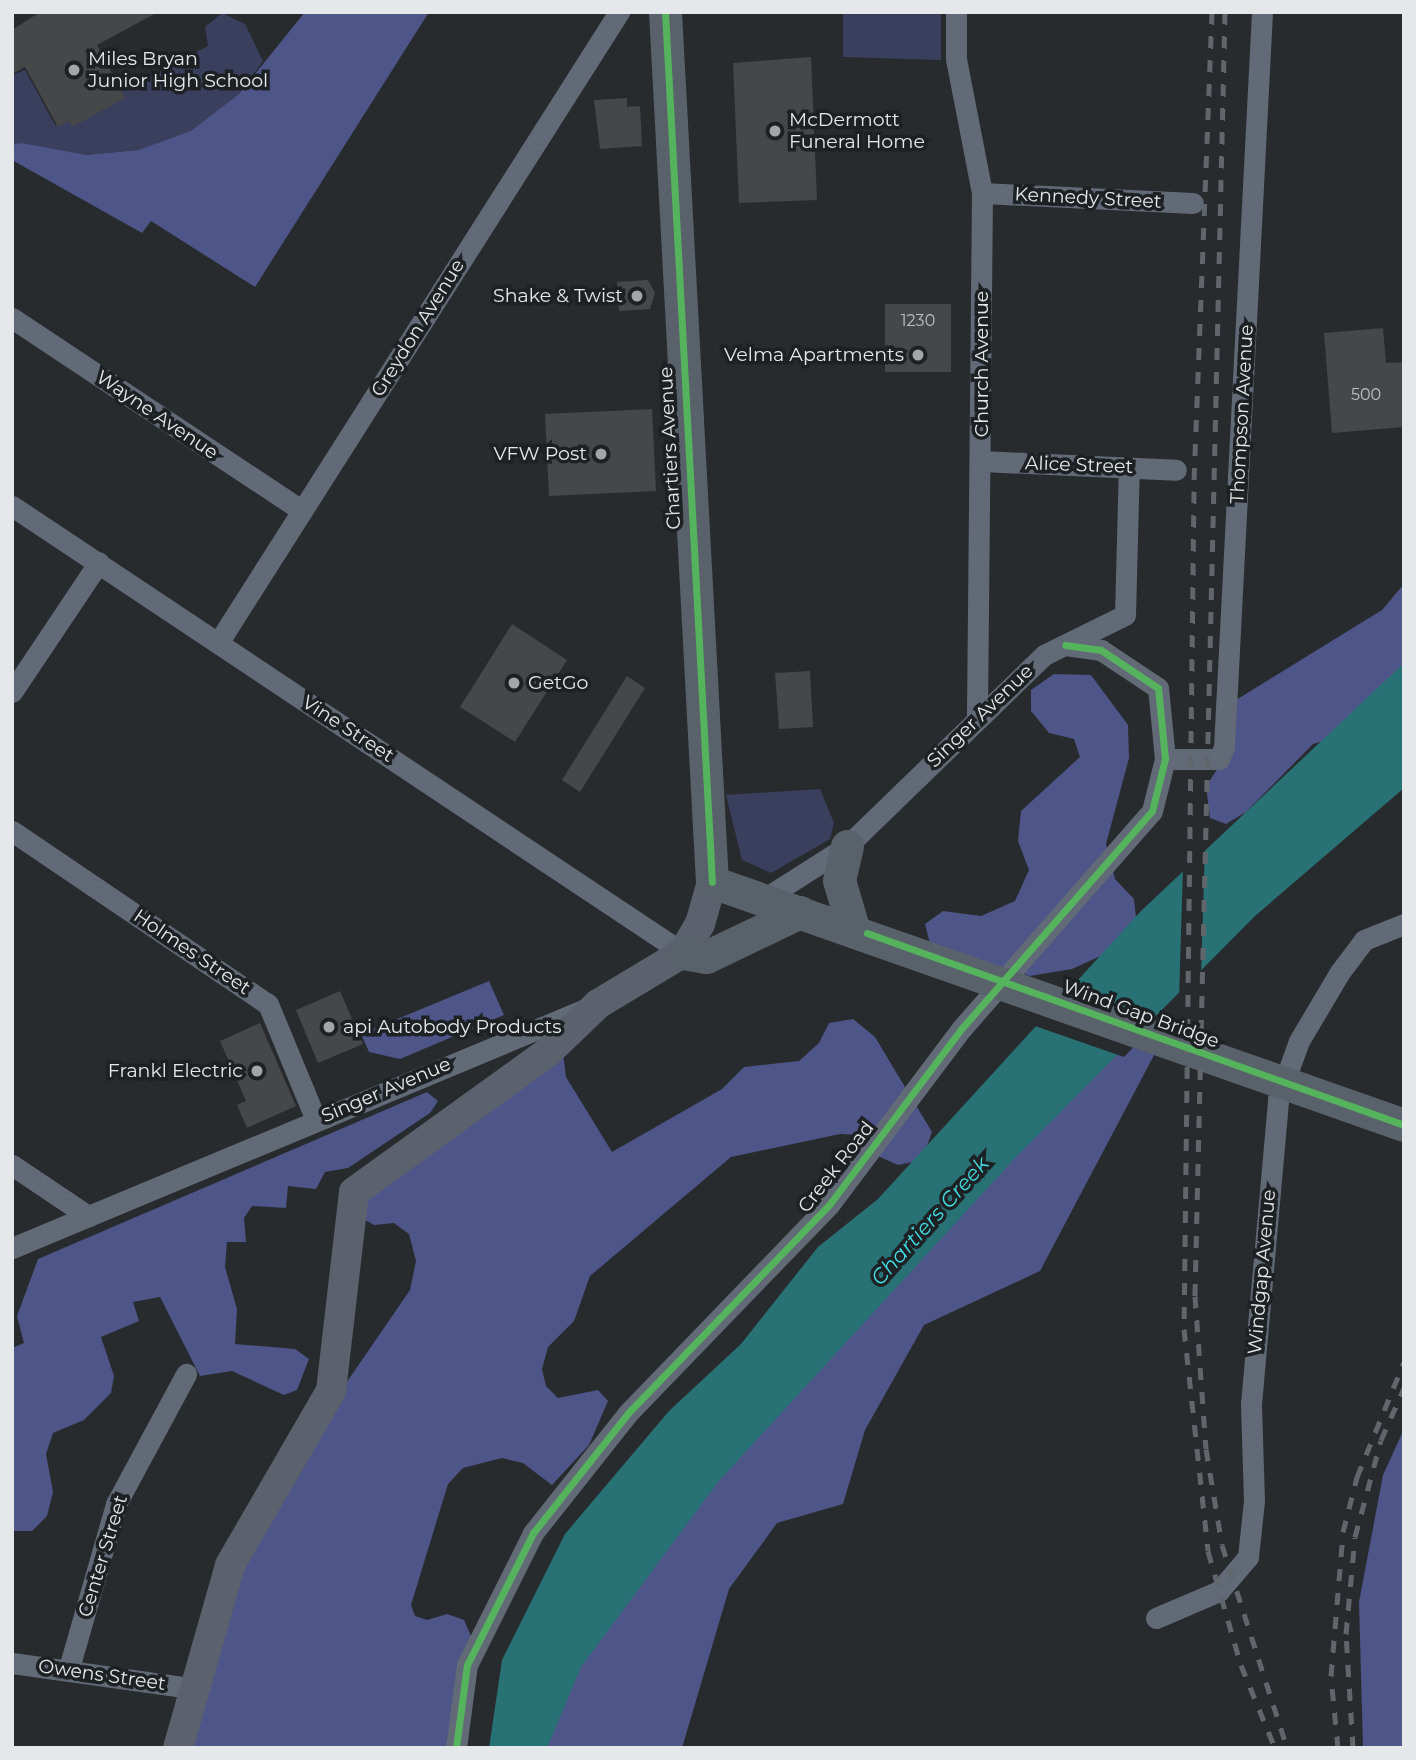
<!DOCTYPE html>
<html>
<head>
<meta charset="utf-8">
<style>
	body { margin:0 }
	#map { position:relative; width:1416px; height:1760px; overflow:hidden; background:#282b2d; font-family:Montserrat,sans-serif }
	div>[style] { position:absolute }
	.green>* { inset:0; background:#3a3f5e }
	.forest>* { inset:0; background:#4e5588 }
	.water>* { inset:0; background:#287276 }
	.pier>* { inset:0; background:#282b2d }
	.building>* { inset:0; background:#454748 }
	.street>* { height:21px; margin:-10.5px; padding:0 10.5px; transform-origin:10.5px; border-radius:10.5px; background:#616a76 }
	.secondary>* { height:30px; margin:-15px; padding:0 15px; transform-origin:15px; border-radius:15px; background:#5b626e }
	.primary>* { height:33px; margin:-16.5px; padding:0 16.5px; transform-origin:16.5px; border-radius:16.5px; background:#59616a }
	.rail>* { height:5px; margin-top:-2.5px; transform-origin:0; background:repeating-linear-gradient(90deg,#60666c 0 12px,transparent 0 24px) }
	.cycleway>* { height:7px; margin:-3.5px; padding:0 3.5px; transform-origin:3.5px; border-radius:3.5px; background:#56b35d }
	.dots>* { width:19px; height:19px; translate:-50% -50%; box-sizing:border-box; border:4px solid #1d2124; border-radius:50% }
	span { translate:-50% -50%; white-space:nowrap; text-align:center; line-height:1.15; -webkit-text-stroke:7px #1d2124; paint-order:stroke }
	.number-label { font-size:16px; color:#bdc0c2 }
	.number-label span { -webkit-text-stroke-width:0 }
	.poi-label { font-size:19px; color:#e5e8ea }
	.left { translate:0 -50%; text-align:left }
	.right { translate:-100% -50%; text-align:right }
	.street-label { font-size:19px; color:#e5e8ea }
	.water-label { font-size:21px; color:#41dce3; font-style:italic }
	.frame { position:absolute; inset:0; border:14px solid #e5e8ea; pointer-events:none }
</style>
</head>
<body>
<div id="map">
	<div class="green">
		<div style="clip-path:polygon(843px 12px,941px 12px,941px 60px,843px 57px)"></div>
		<div style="clip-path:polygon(222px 13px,245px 24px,263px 61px,239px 94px,192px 131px,138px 150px,86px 155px,12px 145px,12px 75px,25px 70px,55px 125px,208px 46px,205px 27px)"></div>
		<div style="clip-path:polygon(820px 789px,834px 823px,830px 839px,771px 873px,742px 860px,726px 795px)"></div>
	</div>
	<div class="forest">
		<div style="clip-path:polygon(305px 12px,429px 12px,255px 287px,151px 221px,142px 233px,12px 160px,12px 145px,21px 143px,86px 155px,138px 150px,191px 131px,239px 94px)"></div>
		<div style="clip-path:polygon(1404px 584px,1404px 687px,1342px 736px,1313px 744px,1246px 812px,1226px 824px,1210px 818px,1206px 786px,1233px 746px,1236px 700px,1382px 610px)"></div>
		<div style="clip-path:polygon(1054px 674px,1091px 675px,1128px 725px,1129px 758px,1106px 844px,1115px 879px,1134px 899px,1137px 927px,1127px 944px,1072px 969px,1030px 976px,930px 944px,925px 924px,943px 911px,981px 916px,1015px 901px,1029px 870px,1018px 841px,1021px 811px,1080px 757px,1074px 739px,1049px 733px,1031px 711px,1031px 690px)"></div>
		<div style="clip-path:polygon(489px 981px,504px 1015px,400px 1059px,369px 1052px,361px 1034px)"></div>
		<div style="clip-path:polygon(853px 1019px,875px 1037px,932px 1132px,922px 1160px,898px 1165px,880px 1157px,862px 1135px,840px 1134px,731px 1157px,590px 1276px,574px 1321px,548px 1347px,542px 1369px,546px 1386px,558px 1398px,598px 1390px,608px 1401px,589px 1445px,552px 1485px,523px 1463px,502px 1458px,463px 1468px,448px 1484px,411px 1605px,415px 1616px,427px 1620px,447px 1614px,464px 1620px,471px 1636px,453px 1748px,184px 1748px,235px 1575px,342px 1389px,410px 1290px,416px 1261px,409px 1234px,394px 1223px,374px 1225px,362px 1218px,365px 1196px,562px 1045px,566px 1077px,612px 1152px,722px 1089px,744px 1067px,799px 1061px,819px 1043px,829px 1023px)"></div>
		<div style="clip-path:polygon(1123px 1020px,1161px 1042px,1040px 1271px,924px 1325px,865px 1430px,843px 1504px,777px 1523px,729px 1589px,682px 1748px,526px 1748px,541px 1626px)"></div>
		<div style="clip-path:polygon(427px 1092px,438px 1101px,430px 1113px,348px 1168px,325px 1172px,316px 1189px,288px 1186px,286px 1208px,252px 1206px,244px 1218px,246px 1242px,227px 1242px,225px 1267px,237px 1309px,235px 1344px,295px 1349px,309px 1359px,297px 1390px,284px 1395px,232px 1371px,200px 1376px,160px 1297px,133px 1302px,139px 1321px,101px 1337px,114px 1376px,111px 1393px,84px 1420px,53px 1433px,46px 1454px,53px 1492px,47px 1516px,32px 1531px,12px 1531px,12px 1348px,24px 1343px,17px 1316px,38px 1259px)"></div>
		<div style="clip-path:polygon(1404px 1429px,1404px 1748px,1363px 1748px,1359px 1602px,1383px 1475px)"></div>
	</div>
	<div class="water">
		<div style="clip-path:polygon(1404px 663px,1404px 788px,1255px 916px,1016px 1157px,718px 1482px,581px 1667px,547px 1748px,489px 1748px,502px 1660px,565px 1534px,669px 1411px,741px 1344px,818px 1247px,878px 1199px,1141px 911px)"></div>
	</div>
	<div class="pier">
		<div style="clip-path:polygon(1205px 846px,1201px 977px,1179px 1000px,1183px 867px)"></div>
		<div style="clip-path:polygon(1068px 985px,1159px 1021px,1124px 1057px,1032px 1025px)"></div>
	</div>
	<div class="building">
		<div style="clip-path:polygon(40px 12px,158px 12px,97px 45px,125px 98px,72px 127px,69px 121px,58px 127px,25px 67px,12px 74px,12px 30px)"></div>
		<div style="clip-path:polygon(811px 57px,817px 200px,739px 203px,733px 63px)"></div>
		<div style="clip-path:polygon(627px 98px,627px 107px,640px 106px,642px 146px,600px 149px,594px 100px)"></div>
		<div style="clip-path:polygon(648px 280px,655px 293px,650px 309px,619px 311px,617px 282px)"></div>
		<div style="clip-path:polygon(885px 304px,951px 304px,951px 372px,885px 372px)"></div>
		<div style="clip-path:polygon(1383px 328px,1386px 363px,1404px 362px,1404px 427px,1332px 433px,1324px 333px)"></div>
		<div style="clip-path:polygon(652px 409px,656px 491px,549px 496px,545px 414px)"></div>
		<div style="clip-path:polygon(512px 624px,567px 660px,515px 742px,460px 707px)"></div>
		<div style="clip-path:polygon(810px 671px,813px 727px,779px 729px,775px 673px)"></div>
		<div style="clip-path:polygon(627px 676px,645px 688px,580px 792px,562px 780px)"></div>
		<div style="clip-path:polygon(340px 991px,363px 1044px,318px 1063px,296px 1010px)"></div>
		<div style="clip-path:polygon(260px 1023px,296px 1106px,247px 1128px,237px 1105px,246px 1101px,220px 1041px)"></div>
	</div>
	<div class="street">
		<div style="left:956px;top:12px;width:47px;rotate:90deg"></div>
		<div style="left:956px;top:59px;width:136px;rotate:79deg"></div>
		<div style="left:982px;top:193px;width:525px;rotate:90.55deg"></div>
		<div style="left:982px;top:193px;width:211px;rotate:2.7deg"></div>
		<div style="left:12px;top:318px;width:348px;rotate:33.6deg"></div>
		<div style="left:981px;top:461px;width:195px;rotate:2.6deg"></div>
		<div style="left:12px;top:506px;width:806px;rotate:33.67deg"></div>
		<div style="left:218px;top:643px;width:748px;rotate:-57.56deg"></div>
		<div style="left:12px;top:692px;width:156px;rotate:-56.2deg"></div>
		<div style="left:1165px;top:759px;width:54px"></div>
		<div style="left:1219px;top:759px;width:13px;rotate:-67deg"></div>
		<div style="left:1224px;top:747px;width:736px;rotate:-87.04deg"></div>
		<div style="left:12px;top:831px;width:309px;rotate:34.1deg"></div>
		<div style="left:268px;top:1004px;width:126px;rotate:67.5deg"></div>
		<div style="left:762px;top:900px;width:101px;rotate:-32.4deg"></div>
		<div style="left:847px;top:846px;width:274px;rotate:-44.1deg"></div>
		<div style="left:1044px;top:655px;width:90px;rotate:-26.3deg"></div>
		<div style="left:1125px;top:615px;width:148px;rotate:-88.5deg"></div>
		<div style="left:12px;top:1165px;width:92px;rotate:33.9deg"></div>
		<div style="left:12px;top:1248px;width:626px;rotate:-22.63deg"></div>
		<div style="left:1156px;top:1618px;width:69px;rotate:-23.2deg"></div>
		<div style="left:1219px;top:1591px;width:45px;rotate:-49.5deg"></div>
		<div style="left:1248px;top:1557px;width:56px;rotate:-83.9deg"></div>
		<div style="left:1254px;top:1501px;width:97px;rotate:-91.8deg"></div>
		<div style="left:1251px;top:1404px;width:306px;rotate:-84.9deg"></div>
		<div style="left:1278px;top:1099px;width:62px;rotate:-70.1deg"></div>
		<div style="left:1299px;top:1041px;width:80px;rotate:-59.3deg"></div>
		<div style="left:1340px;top:972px;width:40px;rotate:-53deg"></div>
		<div style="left:1364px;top:940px;width:43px;rotate:-21.8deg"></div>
		<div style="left:12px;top:1663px;width:181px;rotate:8deg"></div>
		<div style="left:69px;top:1668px;width:171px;rotate:-74deg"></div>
		<div style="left:116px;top:1504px;width:148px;rotate:-61.7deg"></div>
		<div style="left:456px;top:1748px;width:84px;rotate:-82.5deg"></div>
		<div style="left:467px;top:1665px;width:148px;rotate:-63.4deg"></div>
		<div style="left:533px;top:1533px;width:153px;rotate:-51.6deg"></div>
		<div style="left:628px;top:1413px;width:289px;rotate:-46deg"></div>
		<div style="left:829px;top:1205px;width:221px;rotate:-53.1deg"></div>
		<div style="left:962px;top:1028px;width:288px;rotate:-48.8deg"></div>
		<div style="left:1152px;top:811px;width:54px;rotate:-76deg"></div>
		<div style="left:1165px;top:759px;width:71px;rotate:-95.6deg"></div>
		<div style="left:1158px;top:688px;width:69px;rotate:-146.3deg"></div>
		<div style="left:1101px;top:650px;width:36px;rotate:-172deg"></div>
	</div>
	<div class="secondary">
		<div style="left:178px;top:1748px;width:190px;rotate:-74.1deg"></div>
		<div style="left:230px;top:1565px;width:201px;rotate:-59.9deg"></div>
		<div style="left:331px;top:1391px;width:200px;rotate:-83.4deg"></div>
		<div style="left:354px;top:1192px;width:239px;rotate:-35.8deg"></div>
		<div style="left:548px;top:1052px;width:69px;rotate:-43.8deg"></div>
		<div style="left:598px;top:1004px;width:99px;rotate:-31deg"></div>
		<div style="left:683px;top:953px;width:34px;rotate:-60deg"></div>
		<div style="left:700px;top:924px;width:44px;rotate:-74.1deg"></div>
	</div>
	<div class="primary">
		<div style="left:665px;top:12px;width:871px;rotate:86.91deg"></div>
		<div style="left:712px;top:882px;width:733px;rotate:19.35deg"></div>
		<div style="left:847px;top:846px;width:35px;rotate:103deg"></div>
		<div style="left:839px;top:880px;width:50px;rotate:73.7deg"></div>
		<div style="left:683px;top:953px;width:23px;rotate:10deg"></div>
		<div style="left:706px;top:957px;width:104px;rotate:-25.6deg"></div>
	</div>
	<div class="rail">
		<div style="left:1212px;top:12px;width:479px;rotate:92.2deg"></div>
		<div style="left:1194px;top:491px;width:838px;rotate:90.68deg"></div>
		<div style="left:1184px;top:1329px;width:223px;rotate:83.8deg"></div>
		<div style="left:1208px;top:1551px;width:119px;rotate:73.9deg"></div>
		<div style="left:1241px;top:1665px;width:90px;rotate:67.7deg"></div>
		<div style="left:1225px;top:12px;width:1284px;rotate:91.34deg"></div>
		<div style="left:1195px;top:1296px;width:153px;rotate:85.9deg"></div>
		<div style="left:1206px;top:1449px;width:97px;rotate:80.5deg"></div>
		<div style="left:1222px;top:1545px;width:213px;rotate:72.2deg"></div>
		<div style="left:1338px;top:1748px;width:72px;rotate:-95.6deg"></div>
		<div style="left:1331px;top:1676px;width:144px;rotate:-85.2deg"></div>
		<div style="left:1343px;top:1532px;width:57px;rotate:-75.7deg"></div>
		<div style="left:1357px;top:1477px;width:124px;rotate:-67.8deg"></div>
		<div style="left:1353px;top:1748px;width:114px;rotate:-93.5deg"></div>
		<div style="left:1346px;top:1634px;width:97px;rotate:-84.7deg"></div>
		<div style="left:1355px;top:1537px;width:100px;rotate:-75deg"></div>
		<div style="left:1381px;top:1440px;width:57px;rotate:-66.1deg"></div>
	</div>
	<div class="cycleway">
		<div style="left:665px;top:12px;width:871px;rotate:86.91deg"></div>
		<div style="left:867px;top:933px;width:570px;rotate:19.67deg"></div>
		<div style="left:456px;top:1748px;width:84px;rotate:-82.5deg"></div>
		<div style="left:467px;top:1665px;width:148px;rotate:-63.4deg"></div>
		<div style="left:533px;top:1533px;width:153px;rotate:-51.6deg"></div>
		<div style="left:628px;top:1413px;width:289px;rotate:-46deg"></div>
		<div style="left:829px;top:1205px;width:221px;rotate:-53.1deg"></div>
		<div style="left:962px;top:1028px;width:288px;rotate:-48.8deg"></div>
		<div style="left:1152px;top:811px;width:54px;rotate:-76deg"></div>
		<div style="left:1165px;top:759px;width:71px;rotate:-95.6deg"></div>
		<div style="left:1158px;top:688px;width:69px;rotate:-146.3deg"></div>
		<div style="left:1101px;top:650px;width:36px;rotate:-172deg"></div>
	</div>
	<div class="dots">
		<div style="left:74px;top:70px;background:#a3a6a8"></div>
		<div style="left:775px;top:131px;background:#a3a6a8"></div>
		<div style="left:637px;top:296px;background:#a3a6a8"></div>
		<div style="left:918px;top:355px;background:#a3a6a8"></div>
		<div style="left:601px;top:454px;background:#a3a6a8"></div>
		<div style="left:514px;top:683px;background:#a3a6a8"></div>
		<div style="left:329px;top:1027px;background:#a3a6a8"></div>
		<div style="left:257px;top:1071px;background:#a3a6a8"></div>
	</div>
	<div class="number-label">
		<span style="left:918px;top:321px">1230</span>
		<span style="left:1366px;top:395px">500</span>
	</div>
	<div class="poi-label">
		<span class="left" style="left:88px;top:70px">Miles Bryan<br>Junior High School</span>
		<span class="left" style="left:789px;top:131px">McDermott<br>Funeral Home</span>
		<span class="right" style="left:623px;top:296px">Shake &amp; Twist</span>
		<span class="right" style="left:904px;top:355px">Velma Apartments</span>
		<span class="right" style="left:587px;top:454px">VFW Post</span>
		<span class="left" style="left:528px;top:683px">GetGo</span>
		<span class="left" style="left:343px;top:1027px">api Autobody Products</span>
		<span class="right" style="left:243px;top:1071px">Frankl Electric</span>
	</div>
	<div class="street-label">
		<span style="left:1088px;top:198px;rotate:3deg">Kennedy Street</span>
		<span style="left:418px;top:328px;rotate:-58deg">Greydon Avenue</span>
		<span style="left:982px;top:364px;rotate:-90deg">Church Avenue</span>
		<span style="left:1242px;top:414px;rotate:-87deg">Thompson Avenue</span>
		<span style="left:157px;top:415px;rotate:34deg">Wayne Avenue</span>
		<span style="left:670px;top:448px;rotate:-93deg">Chartiers Avenue</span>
		<span style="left:1079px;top:465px;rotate:2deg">Alice Street</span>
		<span style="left:980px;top:716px;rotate:-44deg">Singer Avenue</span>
		<span style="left:348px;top:729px;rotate:33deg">Vine Street</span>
		<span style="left:192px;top:952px;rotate:34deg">Holmes Street</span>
		<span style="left:1141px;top:1014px;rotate:20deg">Wind Gap Bridge</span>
		<span style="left:386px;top:1090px;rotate:-23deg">Singer Avenue</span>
		<span style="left:836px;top:1167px;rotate:-52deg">Creek Road</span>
		<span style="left:1262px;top:1272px;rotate:-85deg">Windgap Avenue</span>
		<span style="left:103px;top:1556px;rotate:-73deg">Center Street</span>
		<span style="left:102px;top:1675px;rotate:8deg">Owens Street</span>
	</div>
	<div class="water-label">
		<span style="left:930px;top:1221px;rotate:-48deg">Chartiers Creek</span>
	</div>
	<div class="frame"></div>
</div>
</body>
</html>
